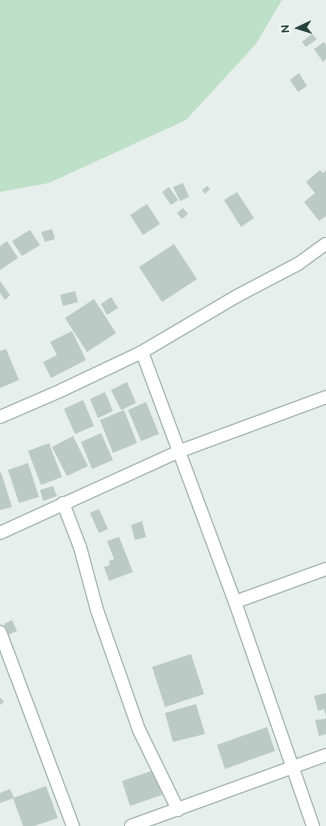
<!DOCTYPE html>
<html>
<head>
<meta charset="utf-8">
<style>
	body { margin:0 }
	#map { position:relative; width:326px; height:826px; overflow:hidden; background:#e6efeb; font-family:Raleway,sans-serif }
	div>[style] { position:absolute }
	.green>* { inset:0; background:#bfe0c8 }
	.building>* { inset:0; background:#bbcac4 }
	.roads { filter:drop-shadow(1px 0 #a8b8b2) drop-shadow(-1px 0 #a8b8b2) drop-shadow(0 1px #a8b8b2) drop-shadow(0 -1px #a8b8b2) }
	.street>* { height:12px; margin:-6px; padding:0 6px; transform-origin:6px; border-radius:6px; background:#fff }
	span { translate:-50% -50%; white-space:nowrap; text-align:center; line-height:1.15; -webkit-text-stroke:4px #f7fbf9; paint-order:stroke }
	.north { position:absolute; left:278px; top:8px; width:40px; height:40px; -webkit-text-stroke:3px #f7fbf9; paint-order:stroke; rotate:266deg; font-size:11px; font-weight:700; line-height:16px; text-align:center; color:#24423a }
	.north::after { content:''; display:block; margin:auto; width:14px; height:18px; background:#24423a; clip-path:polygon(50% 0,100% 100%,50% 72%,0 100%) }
</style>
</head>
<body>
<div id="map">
	<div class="green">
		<div style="clip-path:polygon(0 0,282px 0,256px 44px,186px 120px,49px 183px,0 192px)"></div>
	</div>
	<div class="building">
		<div style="clip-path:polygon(312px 34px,317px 39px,306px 47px,302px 42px)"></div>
		<div style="clip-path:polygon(324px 42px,326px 45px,326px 59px,323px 62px,314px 49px)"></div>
		<div style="clip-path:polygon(299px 73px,307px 86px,298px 92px,290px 80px)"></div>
		<div style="clip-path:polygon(320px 170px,323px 173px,326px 170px,326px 216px,319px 221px,304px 202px,315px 193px,306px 182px)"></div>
		<div style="clip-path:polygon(183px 183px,189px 197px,180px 201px,173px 187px)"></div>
		<div style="clip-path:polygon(207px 186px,210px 189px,205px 194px,202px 190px)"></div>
		<div style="clip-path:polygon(169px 187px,178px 200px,171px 205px,162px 192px)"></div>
		<div style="clip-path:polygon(237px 192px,254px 218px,241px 227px,224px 200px)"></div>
		<div style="clip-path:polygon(147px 204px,160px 224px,143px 235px,130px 215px)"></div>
		<div style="clip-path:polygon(183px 208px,188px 214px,182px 219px,177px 213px)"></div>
		<div style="clip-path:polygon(52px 229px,55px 239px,45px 242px,41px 232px)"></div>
		<div style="clip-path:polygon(30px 230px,40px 245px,22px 256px,12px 241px)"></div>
		<div style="clip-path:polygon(7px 241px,18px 258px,0 270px,0 246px)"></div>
		<div style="clip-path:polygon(174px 244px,197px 279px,162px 302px,139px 267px)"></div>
		<div style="clip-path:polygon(0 281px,10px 295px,5px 300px,0 293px)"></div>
		<div style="clip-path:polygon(75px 291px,78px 302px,63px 306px,60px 295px)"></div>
		<div style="clip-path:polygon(111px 297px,118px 308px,107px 315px,101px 304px)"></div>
		<div style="clip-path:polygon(94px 299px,116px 333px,87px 352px,65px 318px)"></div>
		<div style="clip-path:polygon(72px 331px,86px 360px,51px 378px,43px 362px,57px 355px,50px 342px)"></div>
		<div style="clip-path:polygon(6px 349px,19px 380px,0 388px,0 351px)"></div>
		<div style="clip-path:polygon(127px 382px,136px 403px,121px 410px,111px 390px)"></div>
		<div style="clip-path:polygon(105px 392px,113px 411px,98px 418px,90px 399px)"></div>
		<div style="clip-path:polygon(83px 400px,94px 426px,75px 434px,64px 409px)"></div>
		<div style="clip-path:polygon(146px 402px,159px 434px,141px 441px,128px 410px)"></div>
		<div style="clip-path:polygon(124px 410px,137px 443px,113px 453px,100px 420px)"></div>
		<div style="clip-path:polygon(101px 433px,113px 460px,92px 469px,81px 442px)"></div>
		<div style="clip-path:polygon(73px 436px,88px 466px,67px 476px,52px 447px)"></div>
		<div style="clip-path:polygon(49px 443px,62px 477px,41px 485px,28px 451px)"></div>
		<div style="clip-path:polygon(28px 463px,39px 497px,19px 503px,8px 470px)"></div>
		<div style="clip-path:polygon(1px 472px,12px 507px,0 510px,0 473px)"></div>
		<div style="clip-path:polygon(53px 486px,57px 496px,43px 501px,40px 490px)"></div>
		<div style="clip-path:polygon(99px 509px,108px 529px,99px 533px,90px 513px)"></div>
		<div style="clip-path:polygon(142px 521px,146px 537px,135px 540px,131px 525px)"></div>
		<div style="clip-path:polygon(119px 537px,133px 572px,109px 581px,104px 567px,110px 565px,109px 561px,119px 557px,114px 559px,107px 541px)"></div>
		<div style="clip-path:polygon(12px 620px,17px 631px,8px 635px,4px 624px)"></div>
		<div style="clip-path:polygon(191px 654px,204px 694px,165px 707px,152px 667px)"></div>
		<div style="clip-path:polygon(326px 693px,326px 716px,324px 709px,318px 711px,314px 696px)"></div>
		<div style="clip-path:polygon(0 697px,4px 702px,0 705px)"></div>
		<div style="clip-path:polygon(196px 704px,205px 734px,173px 742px,165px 713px)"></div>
		<div style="clip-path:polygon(324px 719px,326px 718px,326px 734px,319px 736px,315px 720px)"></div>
		<div style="clip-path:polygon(267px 727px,275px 751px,225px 769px,217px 745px)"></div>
		<div style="clip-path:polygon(154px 770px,162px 795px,130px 806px,122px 781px)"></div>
		<div style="clip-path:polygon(46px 786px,58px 818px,34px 826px,23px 826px,13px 798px)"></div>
		<div style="clip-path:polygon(10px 789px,14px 798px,0 803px,0 793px)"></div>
	</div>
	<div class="roads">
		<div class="street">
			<div style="left:142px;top:352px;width:267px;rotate:69.6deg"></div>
			<div style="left:235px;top:602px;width:237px;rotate:70.8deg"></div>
			<div style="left:0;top:417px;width:68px;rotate:-23.5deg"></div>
			<div style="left:62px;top:390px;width:89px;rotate:-25.4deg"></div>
			<div style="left:142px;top:352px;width:110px;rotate:-30.5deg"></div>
			<div style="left:237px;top:296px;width:69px;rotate:-27.7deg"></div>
			<div style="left:298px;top:264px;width:34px;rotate:-36deg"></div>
			<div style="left:63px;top:503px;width:47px;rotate:68.9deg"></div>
			<div style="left:80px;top:547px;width:65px;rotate:74.9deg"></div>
			<div style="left:97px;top:610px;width:127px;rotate:70.7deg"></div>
			<div style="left:139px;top:730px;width:89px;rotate:64deg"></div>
			<div style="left:0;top:533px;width:198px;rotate:-24.5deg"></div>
			<div style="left:180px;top:451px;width:156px;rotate:-20.3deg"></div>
			<div style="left:235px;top:602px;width:97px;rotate:-19.9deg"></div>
			<div style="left:0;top:632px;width:207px;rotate:69.4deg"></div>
			<div style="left:131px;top:826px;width:208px;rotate:-20deg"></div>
		</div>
	</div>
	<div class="north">N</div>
</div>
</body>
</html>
